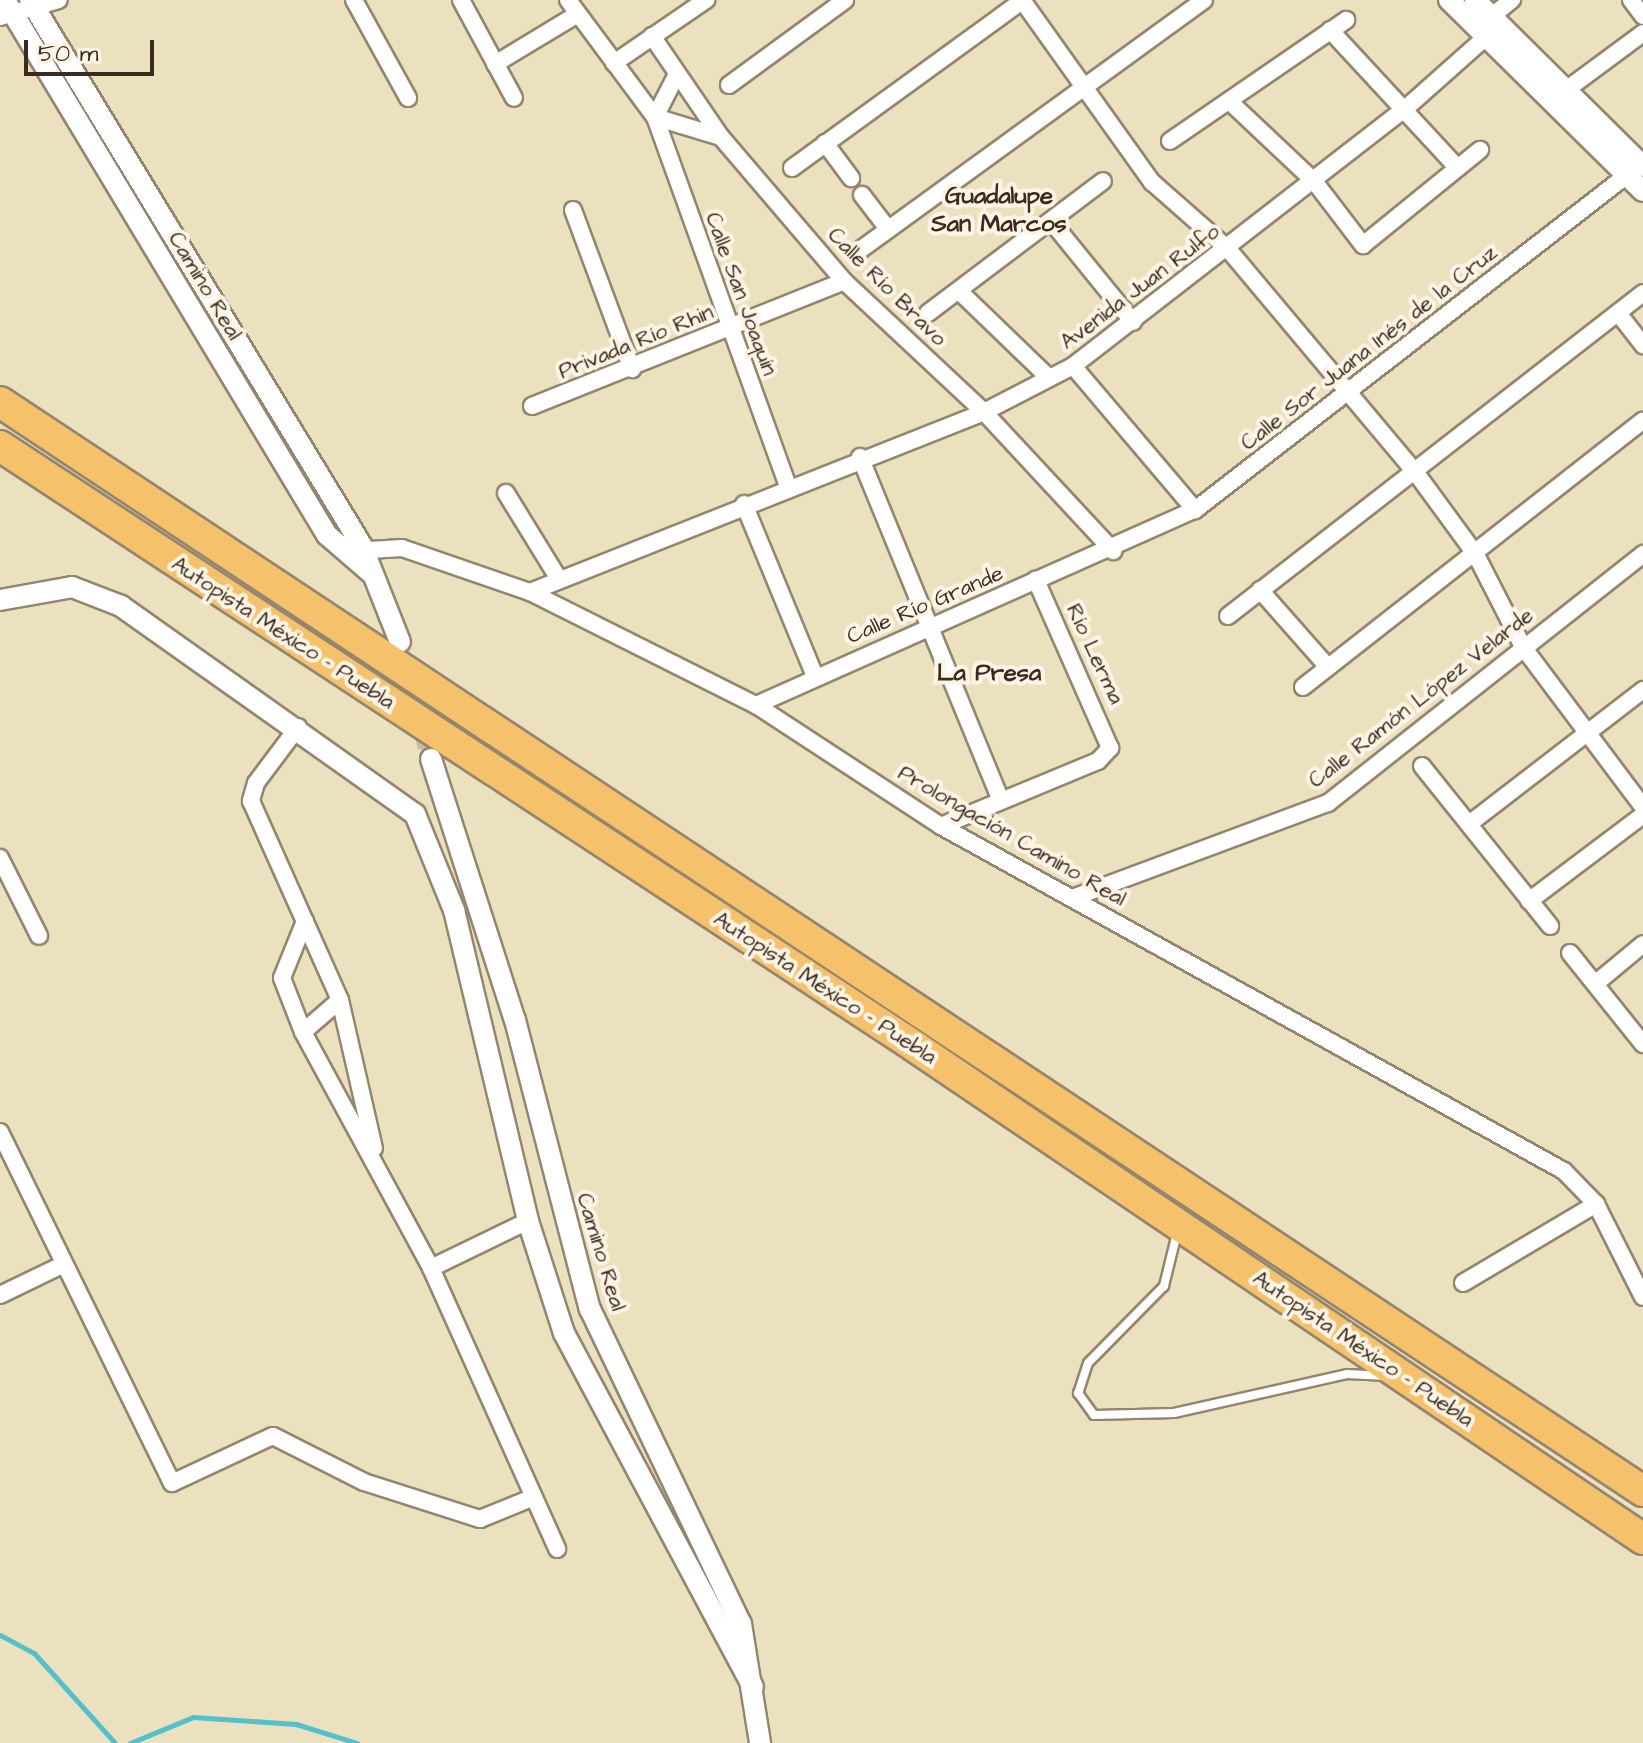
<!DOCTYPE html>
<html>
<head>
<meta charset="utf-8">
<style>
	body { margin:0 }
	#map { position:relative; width:1643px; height:1743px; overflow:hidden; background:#ece1bf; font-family:"Architects Daughter",sans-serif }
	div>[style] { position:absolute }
	.stream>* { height:5px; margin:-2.5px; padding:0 2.5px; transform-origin:2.5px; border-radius:2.5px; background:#53c0cb }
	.tertiary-tunnel>* { height:20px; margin-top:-10px; transform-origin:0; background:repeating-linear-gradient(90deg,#c9bc9f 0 20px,transparent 0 30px) }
	.roads { filter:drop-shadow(2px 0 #94866e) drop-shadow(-2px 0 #94866e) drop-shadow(0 2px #94866e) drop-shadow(0 -2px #94866e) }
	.service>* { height:8px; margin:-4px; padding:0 4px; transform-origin:4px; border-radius:4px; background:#fff }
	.minor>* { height:16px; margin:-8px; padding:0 8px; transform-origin:8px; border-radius:8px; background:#fff }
	.tertiary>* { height:20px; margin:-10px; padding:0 10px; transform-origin:10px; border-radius:10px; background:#fff }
	.motorway>* { height:30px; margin:-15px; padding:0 15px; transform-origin:15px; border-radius:15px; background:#f5c16b }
	span { translate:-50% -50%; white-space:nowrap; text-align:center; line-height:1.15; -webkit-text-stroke:8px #fcf5e5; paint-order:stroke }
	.street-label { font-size:22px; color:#3b2a1e }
	.neighbourhood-label { font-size:24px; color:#3b2a1e; font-weight:700 }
	.scale { position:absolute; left:24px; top:40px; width:130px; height:36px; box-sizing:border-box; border:4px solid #3b2a1e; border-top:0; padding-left:10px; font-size:24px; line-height:28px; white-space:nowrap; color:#3b2a1e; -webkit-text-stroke:6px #fcf5e5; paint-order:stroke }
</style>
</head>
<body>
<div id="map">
	<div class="stream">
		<div style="left:0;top:1635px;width:38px;rotate:28deg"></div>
		<div style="left:34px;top:1653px;width:121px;rotate:48deg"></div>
		<div style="left:130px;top:1743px;width:68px;rotate:-22.4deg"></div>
		<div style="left:193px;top:1717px;width:103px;rotate:3.9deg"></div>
		<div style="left:296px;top:1724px;width:64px;rotate:17.3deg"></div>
	</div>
	<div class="tertiary-tunnel">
		<div style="left:407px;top:670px;width:92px;rotate:74.9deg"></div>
	</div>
	<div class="roads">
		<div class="service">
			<div style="left:1177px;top:1233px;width:55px;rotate:103.8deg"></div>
			<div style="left:1164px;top:1286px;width:108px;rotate:134.6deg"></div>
			<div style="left:1088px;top:1363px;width:32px;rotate:108deg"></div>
			<div style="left:1078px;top:1393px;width:27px;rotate:54deg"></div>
			<div style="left:1094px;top:1415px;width:80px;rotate:-1.4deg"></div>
			<div style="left:1174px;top:1413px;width:177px;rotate:-12.7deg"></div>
			<div style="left:1347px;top:1374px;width:35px;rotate:3deg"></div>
		</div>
		<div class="minor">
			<div style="left:354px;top:0;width:112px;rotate:61.1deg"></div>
			<div style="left:461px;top:0;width:111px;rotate:61.6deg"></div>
			<div style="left:568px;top:0;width:146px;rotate:53.4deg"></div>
			<div style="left:655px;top:117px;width:392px;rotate:70.2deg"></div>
			<div style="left:1022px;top:0;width:224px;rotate:54.5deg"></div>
			<div style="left:1152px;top:182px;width:101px;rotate:41.4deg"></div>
			<div style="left:1228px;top:249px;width:292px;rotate:50deg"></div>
			<div style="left:1416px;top:473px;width:102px;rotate:53.8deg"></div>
			<div style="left:1476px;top:555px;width:103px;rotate:62.9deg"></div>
			<div style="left:1523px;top:647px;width:200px;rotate:53.1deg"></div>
			<div style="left:1631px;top:0;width:20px;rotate:53deg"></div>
			<div style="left:0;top:17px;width:61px;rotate:-16.1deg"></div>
			<div style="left:1330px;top:30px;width:188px;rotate:47.2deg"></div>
			<div style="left:652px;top:36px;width:122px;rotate:55.7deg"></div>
			<div style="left:721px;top:137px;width:189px;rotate:49.5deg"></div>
			<div style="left:844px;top:281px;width:192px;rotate:43.1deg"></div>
			<div style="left:984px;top:412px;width:190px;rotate:47.1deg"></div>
			<div style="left:614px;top:63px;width:112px;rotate:-34.4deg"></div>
			<div style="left:495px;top:64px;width:95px;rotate:-31.2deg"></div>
			<div style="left:729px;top:85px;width:144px;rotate:-36.2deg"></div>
			<div style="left:1566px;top:90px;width:96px;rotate:-36.5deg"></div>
			<div style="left:1229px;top:101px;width:117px;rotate:43.3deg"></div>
			<div style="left:1314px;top:181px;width:81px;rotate:52.6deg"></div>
			<div style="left:1363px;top:245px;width:151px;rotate:-39.1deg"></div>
			<div style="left:655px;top:117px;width:69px;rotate:16.9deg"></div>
			<div style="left:655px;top:117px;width:48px;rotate:-62.9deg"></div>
			<div style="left:1170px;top:141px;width:214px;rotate:-34.5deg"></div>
			<div style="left:825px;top:143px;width:44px;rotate:53.4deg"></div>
			<div style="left:792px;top:168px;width:286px;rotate:-36deg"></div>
			<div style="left:862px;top:195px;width:43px;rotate:52.6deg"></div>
			<div style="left:573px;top:210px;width:170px;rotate:69.6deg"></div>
			<div style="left:1051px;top:221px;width:130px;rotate:50.9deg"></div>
			<div style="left:860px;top:250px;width:425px;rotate:-36deg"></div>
			<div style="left:959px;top:291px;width:125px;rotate:44deg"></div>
			<div style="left:928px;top:313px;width:219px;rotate:-37deg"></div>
			<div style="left:1618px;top:313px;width:41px;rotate:52deg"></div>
			<div style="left:1073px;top:366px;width:189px;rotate:49.7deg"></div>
			<div style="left:532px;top:406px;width:336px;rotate:-21.8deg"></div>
			<div style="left:860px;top:457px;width:369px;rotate:67.7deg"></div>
			<div style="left:506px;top:493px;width:101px;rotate:58.4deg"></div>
			<div style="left:744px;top:504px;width:186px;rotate:67.6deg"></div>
			<div style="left:354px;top:551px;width:48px;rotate:-3.6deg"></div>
			<div style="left:402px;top:548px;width:135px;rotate:19deg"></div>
			<div style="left:530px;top:592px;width:253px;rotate:26.6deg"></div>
			<div style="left:756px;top:705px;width:221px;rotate:33.2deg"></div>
			<div style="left:941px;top:826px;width:712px;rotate:28.98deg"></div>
			<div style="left:1564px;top:1171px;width:46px;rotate:45.9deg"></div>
			<div style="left:1596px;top:1204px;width:104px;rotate:63.2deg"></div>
			<div style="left:1260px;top:590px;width:103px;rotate:48.6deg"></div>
			<div style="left:530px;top:592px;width:488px;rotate:-21.6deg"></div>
			<div style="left:984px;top:412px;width:100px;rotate:-27.3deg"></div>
			<div style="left:1073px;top:366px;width:421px;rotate:-37.8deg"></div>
			<div style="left:1406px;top:108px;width:108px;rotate:-41.6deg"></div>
			<div style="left:1487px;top:36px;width:21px;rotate:-76deg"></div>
			<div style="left:1492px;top:16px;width:26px;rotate:-39deg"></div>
			<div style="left:1228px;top:616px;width:526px;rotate:-37.89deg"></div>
			<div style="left:1303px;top:687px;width:432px;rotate:-38.1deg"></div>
			<div style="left:756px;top:705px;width:480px;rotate:-24deg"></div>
			<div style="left:1195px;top:510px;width:558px;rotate:-37.79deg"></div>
			<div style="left:298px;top:727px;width:70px;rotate:126.9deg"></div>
			<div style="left:256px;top:783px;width:19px;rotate:106deg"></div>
			<div style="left:251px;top:801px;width:218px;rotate:65.9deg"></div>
			<div style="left:340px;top:1000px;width:152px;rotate:77.1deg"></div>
			<div style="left:1422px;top:766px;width:205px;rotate:51.3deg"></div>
			<div style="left:1469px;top:824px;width:220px;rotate:-37.6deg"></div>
			<div style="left:941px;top:826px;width:170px;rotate:-22.5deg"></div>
			<div style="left:1098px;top:761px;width:18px;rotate:-47deg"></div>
			<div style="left:1110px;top:748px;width:184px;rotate:-113.8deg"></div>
			<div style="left:0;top:858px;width:87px;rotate:63.4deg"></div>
			<div style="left:1075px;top:897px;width:270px;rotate:-20.4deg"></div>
			<div style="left:1328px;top:803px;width:402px;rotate:-38.3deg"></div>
			<div style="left:1529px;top:901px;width:143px;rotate:-37deg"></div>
			<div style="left:305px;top:921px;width:61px;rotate:112deg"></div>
			<div style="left:282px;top:978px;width:58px;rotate:68.7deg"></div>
			<div style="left:303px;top:1032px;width:268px;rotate:61.5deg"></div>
			<div style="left:431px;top:1268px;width:308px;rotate:65.8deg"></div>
			<div style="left:1570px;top:953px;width:117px;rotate:51.3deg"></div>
			<div style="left:1595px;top:984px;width:62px;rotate:-39.8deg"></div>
			<div style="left:303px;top:1032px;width:49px;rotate:-40.9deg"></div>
			<div style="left:0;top:1132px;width:391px;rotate:63.9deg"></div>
			<div style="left:172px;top:1483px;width:111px;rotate:-25deg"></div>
			<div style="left:273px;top:1436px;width:102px;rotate:26.8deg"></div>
			<div style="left:364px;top:1482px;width:122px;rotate:17.7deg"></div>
			<div style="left:480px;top:1519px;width:58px;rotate:-22.2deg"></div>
			<div style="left:431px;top:1268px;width:108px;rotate:-25.9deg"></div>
			<div style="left:1463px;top:1283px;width:155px;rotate:-30.7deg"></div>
			<div style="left:0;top:1295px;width:71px;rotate:-25.8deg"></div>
		</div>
		<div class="tertiary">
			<div style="left:5px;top:0;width:624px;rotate:58.96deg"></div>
			<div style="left:327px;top:535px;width:57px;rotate:40.7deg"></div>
			<div style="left:30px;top:0;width:639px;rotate:58.7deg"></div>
			<div style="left:362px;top:546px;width:103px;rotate:68.4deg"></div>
			<div style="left:1449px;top:0;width:272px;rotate:44.6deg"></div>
			<div style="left:1475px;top:0;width:236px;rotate:44.7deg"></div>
			<div style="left:0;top:600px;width:73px;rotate:-10.2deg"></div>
			<div style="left:72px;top:587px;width:53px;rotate:21.2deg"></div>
			<div style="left:121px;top:606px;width:360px;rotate:35.3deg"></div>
			<div style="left:415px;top:814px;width:104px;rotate:67.9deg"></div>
			<div style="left:454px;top:910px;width:320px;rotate:76.6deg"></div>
			<div style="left:528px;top:1221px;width:118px;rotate:72.2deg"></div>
			<div style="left:564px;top:1333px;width:401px;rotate:61.9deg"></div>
			<div style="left:431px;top:759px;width:274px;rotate:72.2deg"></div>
			<div style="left:515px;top:1020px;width:299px;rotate:75.5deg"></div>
			<div style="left:590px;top:1309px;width:349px;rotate:64.4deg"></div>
			<div style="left:741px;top:1624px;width:121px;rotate:80.9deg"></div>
		</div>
		<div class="motorway">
			<div style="left:0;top:402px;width:1971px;rotate:33.54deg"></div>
			<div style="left:0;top:446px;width:1093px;rotate:33.28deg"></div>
			<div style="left:914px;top:1046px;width:880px;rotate:34.07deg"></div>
		</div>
	</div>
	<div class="street-label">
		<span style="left:205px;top:286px;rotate:59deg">Camino Real</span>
		<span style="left:887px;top:287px;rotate:45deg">Calle Río Bravo</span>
		<span style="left:1140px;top:287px;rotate:-37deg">Avenida Juan Rulfo</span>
		<span style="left:741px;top:294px;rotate:70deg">Calle San Joaquín</span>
		<span style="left:636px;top:342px;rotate:-22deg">Privada Río Rhin</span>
		<span style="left:1369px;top:348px;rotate:-38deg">Calle Sor Juana Inés de la Cruz</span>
		<span style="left:925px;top:605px;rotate:-23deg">Calle Río Grande</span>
		<span style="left:283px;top:633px;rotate:33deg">Autopista México - Puebla</span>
		<span style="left:1095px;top:654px;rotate:65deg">Río Lerma</span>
		<span style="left:1421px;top:698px;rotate:-38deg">Calle Ramón López Velarde</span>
		<span style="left:1012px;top:836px;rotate:30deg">Prolongación Camino Real</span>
		<span style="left:825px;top:988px;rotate:33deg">Autopista México - Puebla</span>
		<span style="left:601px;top:1252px;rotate:73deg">Camino Real</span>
		<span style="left:1363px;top:1349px;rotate:34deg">Autopista México - Puebla</span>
	</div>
	<div class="neighbourhood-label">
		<span style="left:999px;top:211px">Guadalupe<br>San Marcos</span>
		<span style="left:989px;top:674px">La Presa</span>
	</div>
	<div class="scale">50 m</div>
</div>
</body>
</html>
